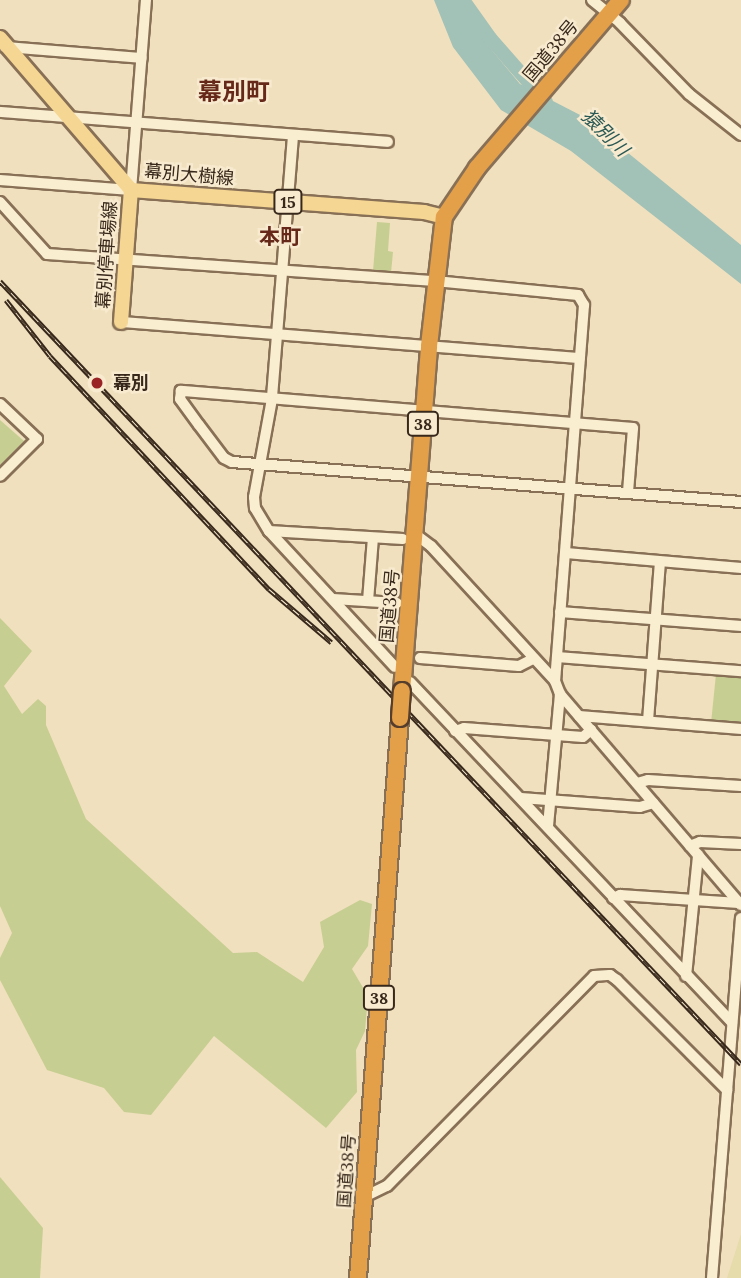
<!DOCTYPE html>
<html>
<head>
<meta charset="utf-8">
<style>
	body { margin:0 }
	#map { position:relative; width:741px; height:1278px; overflow:hidden; background:#f0e0be; font-family:Lora,"Noto Sans JP",serif }
	div>[style] { position:absolute }
	.farmland>* { inset:0; background:#e5dbab }
	.green>* { inset:0; background:#c7ce92 }
	.water>* { inset:0; background:#a2c1b7 }
	.river>* { height:14px; margin:-7px; padding:0 7px; transform-origin:7px; border-radius:7px; background:#a2c1b7 }
	.roads { filter:drop-shadow(2px 0 #887056) drop-shadow(-2px 0 #887056) drop-shadow(0 2px #887056) drop-shadow(0 -2px #887056) }
	.minor>* { height:10px; margin:-5px; padding:0 5px; transform-origin:5px; border-radius:5px; background:#faeed1 }
	.major>* { height:14px; margin:-7px; padding:0 7px; transform-origin:7px; border-radius:7px; background:#f5d693 }
	.highway>* { height:16px; margin:-8px; padding:0 8px; transform-origin:8px; border-radius:8px; background:#e49f49 }
	.rail>* { height:5px; margin-top:-2.5px; transform-origin:0; background:repeating-linear-gradient(90deg,#f7eace 0 8px,#37281b 0 16px); box-sizing:border-box; border-block:2px solid #37281b }
	.bridges { filter:drop-shadow(2px 0 #563e2b) drop-shadow(-2px 0 #563e2b) drop-shadow(0 2px #563e2b) drop-shadow(0 -2px #563e2b) }
	.highway-bridge>* { height:16px; margin:-8px; padding:0 8px; transform-origin:8px; border-radius:8px; background:#e49f49 }
	.dots>* { width:19px; height:19px; translate:-50% -50%; box-sizing:border-box; border:4px solid #f7eace; border-radius:50% }
	span { translate:-50% -50%; white-space:nowrap; text-align:center; line-height:1.15; -webkit-text-stroke:5px #f7eace; paint-order:stroke }
	.shield-label span { padding:2px 5px; background:#f7eace; border:2px solid; border-radius:5px; -webkit-text-stroke-width:0 }
	.shield-label { font-size:16px; color:#37281b; font-weight:700 }
	.street-label { font-size:18px; color:#37281b }
	.poi-label { font-size:18px; color:#37281b; font-weight:700 }
	.left { translate:0 -50%; text-align:left }
	.water-label { font-size:19px; color:#2a5854; font-style:italic }
	.quarter-label { font-size:21px; color:#652819; font-weight:700 }
	.district-label { font-size:24px; color:#652819; font-weight:700 }
</style>
</head>
<body>
<div id="map">
	<div class="farmland">
		<div style="clip-path:polygon(741px 1234px,741px 1278px,727px 1278px)"></div>
	</div>
	<div class="green">
		<div style="clip-path:polygon(377px 222px,390px 223px,388px 251px,393px 252px,391px 273px,373px 271px)"></div>
		<div style="clip-path:polygon(0 420px,24px 441px,0 465px)"></div>
		<div style="clip-path:polygon(0 618px,32px 651px,4px 686px,22px 714px,38px 699px,46px 706px,46px 725px,86px 819px,233px 953px,257px 952px,303px 982px,324px 947px,320px 922px,360px 900px,372px 904px,368px 946px,352px 969px,368px 996px,365px 1031px,356px 1050px,357px 1092px,326px 1128px,214px 1036px,151px 1115px,124px 1112px,104px 1088px,47px 1070px,0 980px,0 958px,12px 933px,0 906px)"></div>
		<div style="clip-path:polygon(716px 674px,741px 676px,741px 726px,711px 723px)"></div>
		<div style="clip-path:polygon(0 1177px,43px 1228px,40px 1278px,0 1278px)"></div>
	</div>
	<div class="water">
		<div style="clip-path:polygon(434px 0,468px 0,485px 42px,520px 84px,584px 117px,741px 245px,741px 284px,571px 151px,501px 110px,453px 47px)"></div>
	</div>
	<div class="river">
		<div style="left:463px;top:0;width:47px;rotate:54.6deg"></div>
		<div style="left:490px;top:38px;width:85px;rotate:48.8deg"></div>
	</div>
	<div class="roads">
		<div class="minor">
			<div style="left:592px;top:0;width:36px;rotate:39deg"></div>
			<div style="left:620px;top:23px;width:99px;rotate:45.8deg"></div>
			<div style="left:689px;top:94px;width:66px;rotate:38.3deg"></div>
			<div style="left:5px;top:47px;width:137px;rotate:4.6deg"></div>
			<div style="left:0;top:112px;width:389px;rotate:4.4deg"></div>
			<div style="left:293px;top:136px;width:264px;rotate:94.6deg"></div>
			<div style="left:272px;top:399px;width:100px;rotate:100.4deg"></div>
			<div style="left:254px;top:497px;width:11px;rotate:85deg"></div>
			<div style="left:255px;top:508px;width:27px;rotate:59deg"></div>
			<div style="left:269px;top:531px;width:185px;rotate:47.2deg"></div>
			<div style="left:0;top:180px;width:131px;rotate:4.4deg"></div>
			<div style="left:131px;top:190px;width:191px;rotate:-85.5deg"></div>
			<div style="left:0;top:202px;width:70px;rotate:47.9deg"></div>
			<div style="left:47px;top:254px;width:389px;rotate:4deg"></div>
			<div style="left:435px;top:281px;width:144px;rotate:5.6deg"></div>
			<div style="left:578px;top:295px;width:12px;rotate:59deg"></div>
			<div style="left:584px;top:305px;width:377px;rotate:94.4deg"></div>
			<div style="left:121px;top:322px;width:460px;rotate:4.5deg"></div>
			<div style="left:0;top:404px;width:51px;rotate:43.4deg"></div>
			<div style="left:37px;top:439px;width:52px;rotate:135deg"></div>
			<div style="left:628px;top:492px;width:64px;rotate:-85.5deg"></div>
			<div style="left:633px;top:428px;width:454px;rotate:-175.3deg"></div>
			<div style="left:181px;top:391px;width:8px;rotate:97deg"></div>
			<div style="left:180px;top:399px;width:32px;rotate:54deg"></div>
			<div style="left:199px;top:425px;width:41px;rotate:52.9deg"></div>
			<div style="left:224px;top:458px;width:9px;rotate:27deg"></div>
			<div style="left:232px;top:462px;width:511px;rotate:4.49deg"></div>
			<div style="left:269px;top:531px;width:134px;rotate:3.4deg"></div>
			<div style="left:415px;top:534px;width:20px;rotate:37deg"></div>
			<div style="left:431px;top:546px;width:183px;rotate:47.4deg"></div>
			<div style="left:555px;top:681px;width:14px;rotate:69deg"></div>
			<div style="left:560px;top:694px;width:278px;rotate:49.4deg"></div>
			<div style="left:566px;top:553px;width:176px;rotate:4.9deg"></div>
			<div style="left:333px;top:599px;width:64px;rotate:3.6deg"></div>
			<div style="left:368px;top:601px;width:63px;rotate:-85.5deg"></div>
			<div style="left:560px;top:612px;width:182px;rotate:4.4deg"></div>
			<div style="left:557px;top:657px;width:185px;rotate:4.4deg"></div>
			<div style="left:420px;top:658px;width:99px;rotate:4.6deg"></div>
			<div style="left:519px;top:666px;width:16px;rotate:-27deg"></div>
			<div style="left:410px;top:682px;width:469px;rotate:46.6deg"></div>
			<div style="left:579px;top:716px;width:163px;rotate:4.6deg"></div>
			<div style="left:648px;top:721px;width:160px;rotate:-85.7deg"></div>
			<div style="left:455px;top:731px;width:9px;rotate:-18deg"></div>
			<div style="left:464px;top:728px;width:119px;rotate:4.3deg"></div>
			<div style="left:583px;top:737px;width:11px;rotate:-41deg"></div>
			<div style="left:637px;top:783px;width:11px;rotate:-15deg"></div>
			<div style="left:648px;top:780px;width:93px;rotate:3.7deg"></div>
			<div style="left:521px;top:798px;width:119px;rotate:4.3deg"></div>
			<div style="left:640px;top:807px;width:14px;rotate:-17deg"></div>
			<div style="left:548px;top:826px;width:133px;rotate:-84.8deg"></div>
			<div style="left:690px;top:846px;width:11px;rotate:-22deg"></div>
			<div style="left:700px;top:842px;width:41px;rotate:2.8deg"></div>
			<div style="left:613px;top:898px;width:8px;rotate:-23deg"></div>
			<div style="left:620px;top:895px;width:119px;rotate:3.8deg"></div>
			<div style="left:686px;top:976px;width:122px;rotate:-84.3deg"></div>
			<div style="left:364px;top:1197px;width:25px;rotate:-26deg"></div>
			<div style="left:387px;top:1186px;width:295px;rotate:-45.4deg"></div>
			<div style="left:594px;top:976px;width:16px;rotate:-4deg"></div>
			<div style="left:610px;top:975px;width:9px;rotate:36deg"></div>
			<div style="left:617px;top:980px;width:156px;rotate:45deg"></div>
			<div style="left:712px;top:1278px;width:361px;rotate:-85.4deg"></div>
		</div>
		<div class="major">
			<div style="left:0;top:38px;width:201px;rotate:49.2deg"></div>
			<div style="left:131px;top:190px;width:294px;rotate:4.3deg"></div>
			<div style="left:424px;top:212px;width:21px;rotate:14deg"></div>
			<div style="left:121px;top:322px;width:132px;rotate:-85.7deg"></div>
		</div>
		<div class="highway">
			<div style="left:402px;top:691px;width:346px;rotate:-85.5deg"></div>
			<div style="left:429px;top:346px;width:130px;rotate:-83.4deg"></div>
			<div style="left:444px;top:217px;width:59px;rotate:-56deg"></div>
			<div style="left:477px;top:168px;width:221px;rotate:-49.4deg"></div>
			<div style="left:358px;top:1278px;width:562px;rotate:-85.71deg"></div>
		</div>
	</div>
	<div class="rail">
		<div style="left:0;top:281px;width:1078px;rotate:46.58deg"></div>
		<div style="left:6px;top:300px;width:71px;rotate:51.8deg"></div>
		<div style="left:50px;top:356px;width:320px;rotate:46.8deg"></div>
		<div style="left:269px;top:589px;width:82px;rotate:40.5deg"></div>
	</div>
	<div class="bridges">
		<div class="highway-bridge">
			<div style="left:400px;top:718px;width:27px;rotate:-86deg"></div>
		</div>
	</div>
	<div class="dots">
		<div style="left:97px;top:383px;background:#9a2325"></div>
	</div>
	<div class="shield-label">
		<span style="left:288px;top:202px">15</span>
		<span style="left:423px;top:424px">38</span>
		<span style="left:379px;top:998px">38</span>
	</div>
	<div class="street-label">
		<span style="left:551px;top:51px;rotate:-50deg">国道38号</span>
		<span style="left:189px;top:175px;rotate:5deg">幕別大樹線</span>
		<span style="left:107px;top:255px;rotate:-86deg">幕別停車場線</span>
		<span style="left:390px;top:606px;rotate:-85deg">国道38号</span>
		<span style="left:347px;top:1171px;rotate:-86deg">国道38号</span>
	</div>
	<div class="poi-label">
		<span class="left" style="left:113px;top:383px">幕別</span>
	</div>
	<div class="water-label">
		<span style="left:605px;top:133px;rotate:45deg">猿別川</span>
	</div>
	<div class="quarter-label">
		<span style="left:280px;top:237px">本町</span>
	</div>
	<div class="district-label">
		<span style="left:234px;top:92px">幕別町</span>
	</div>
</div>
</body>
</html>
